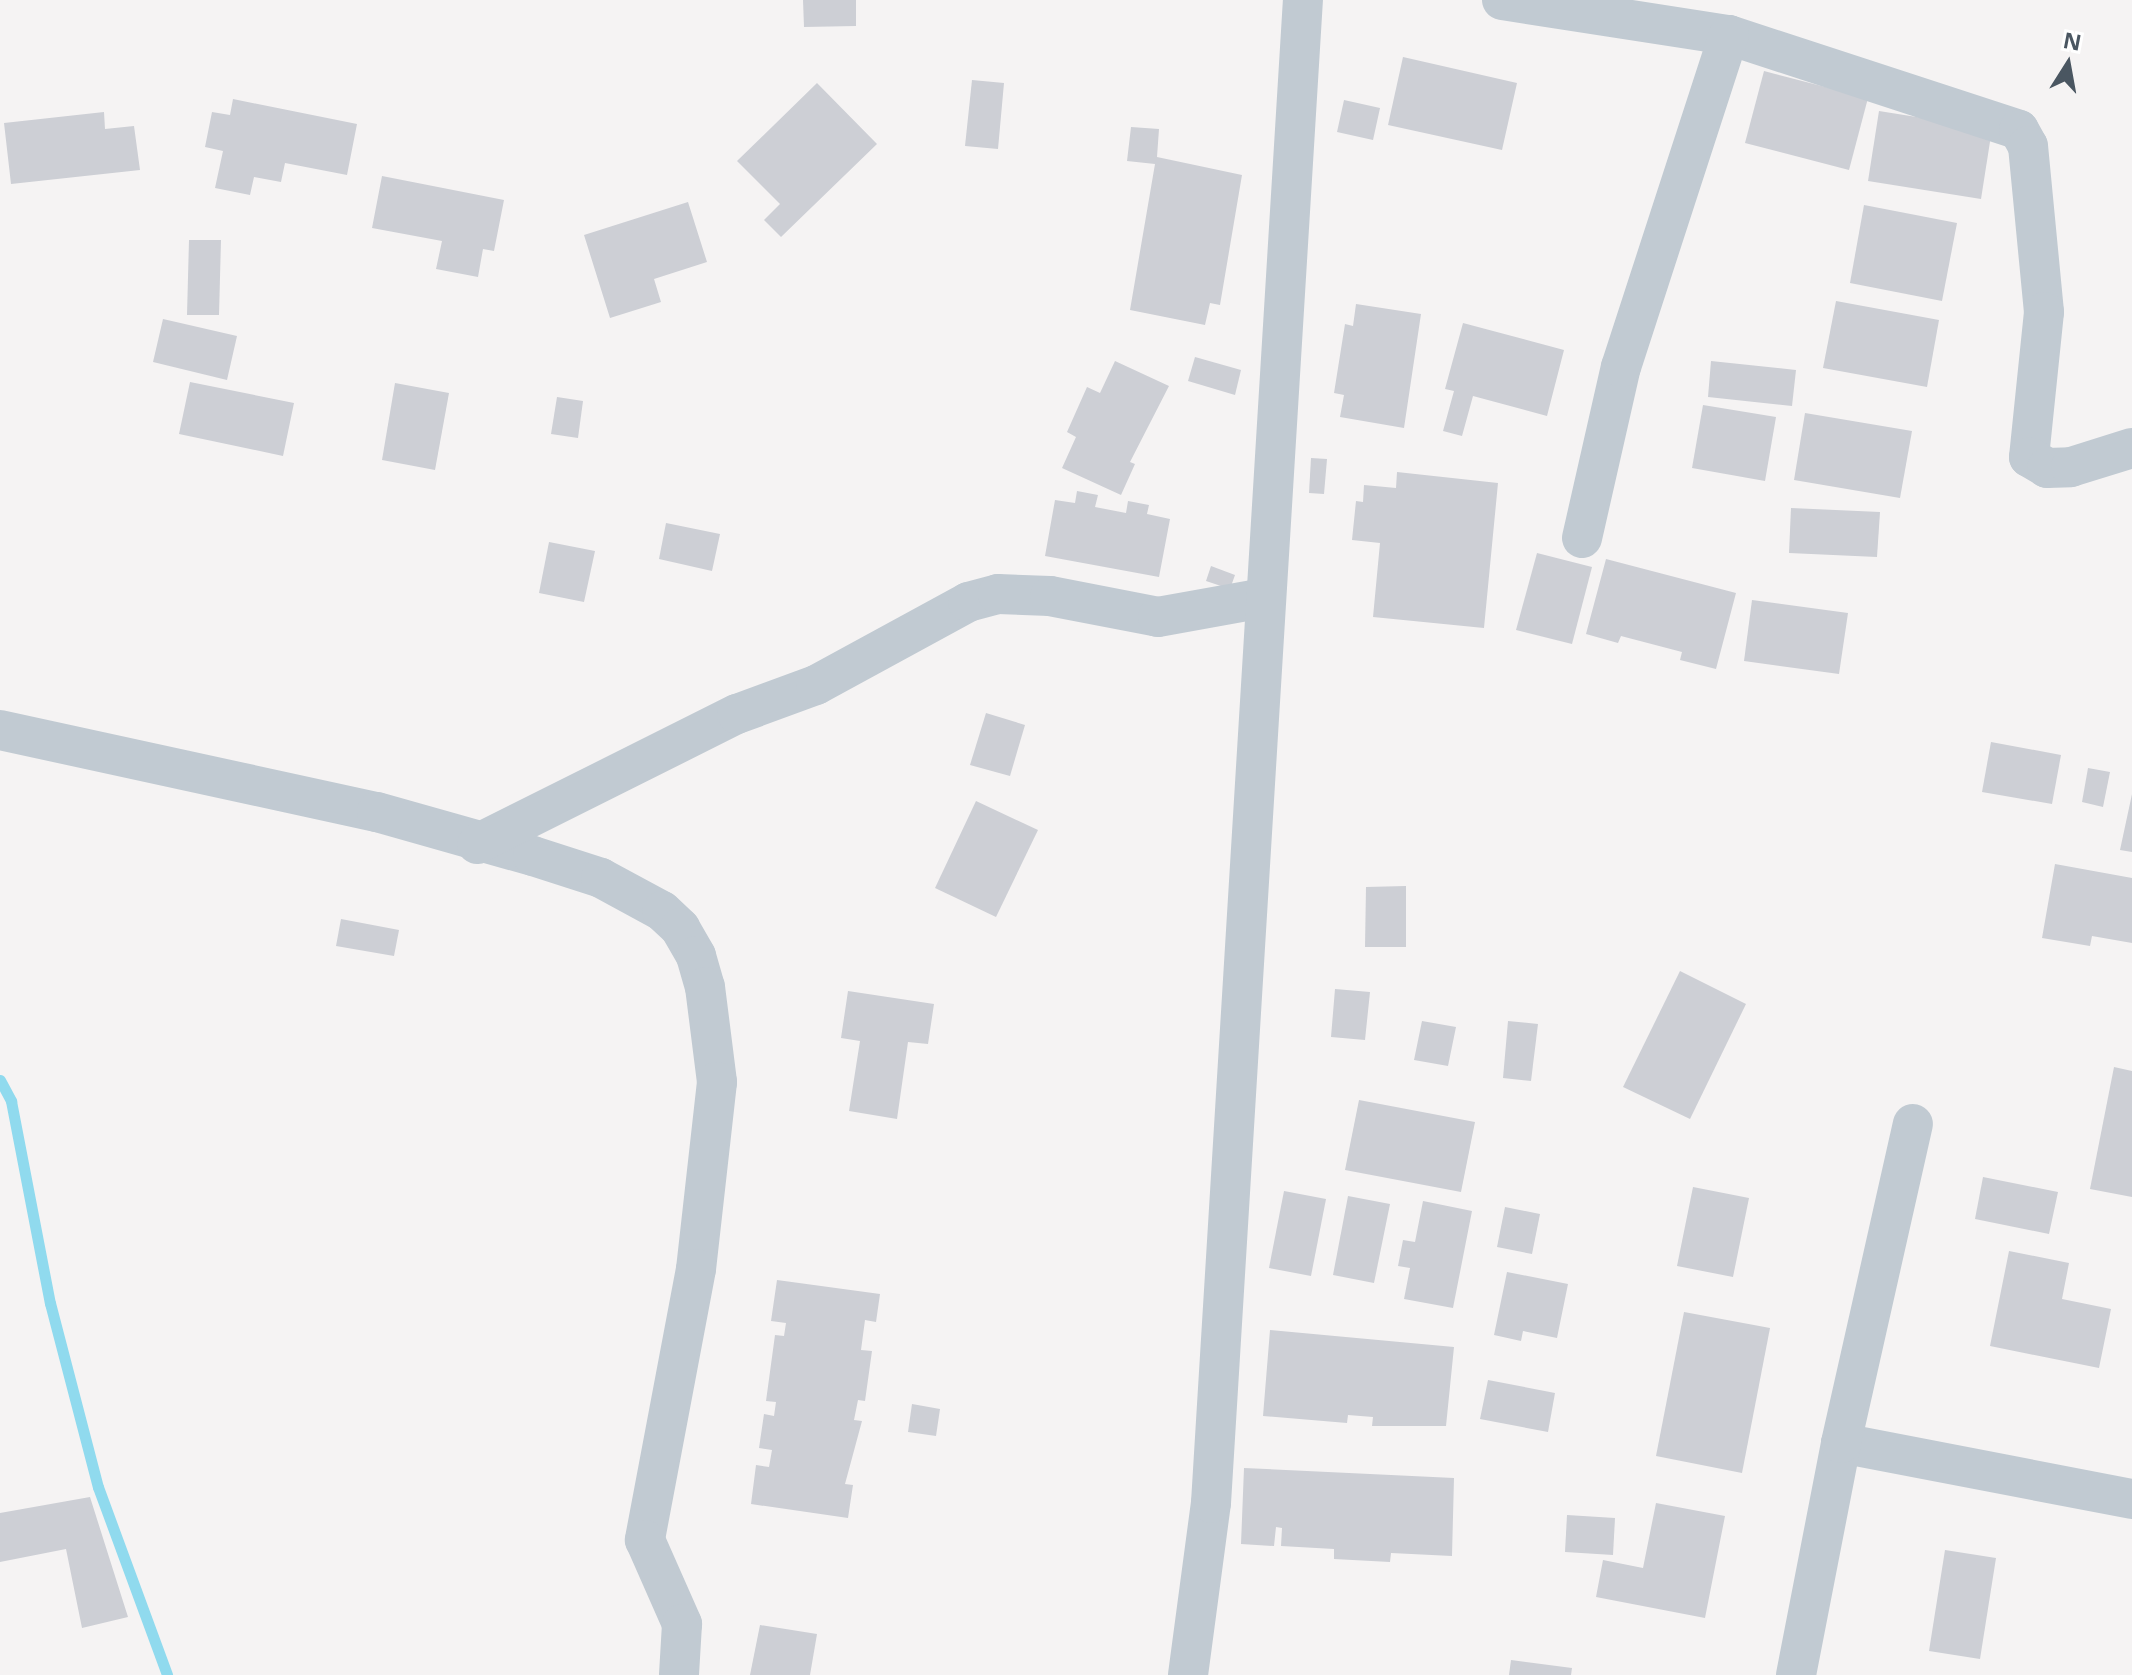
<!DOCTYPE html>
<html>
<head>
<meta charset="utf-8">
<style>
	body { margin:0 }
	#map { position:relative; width:2132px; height:1675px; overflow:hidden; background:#f5f3f3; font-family:"Open Sans",sans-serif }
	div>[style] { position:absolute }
	.stream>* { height:11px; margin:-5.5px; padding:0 5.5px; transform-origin:5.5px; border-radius:5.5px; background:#90daee }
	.building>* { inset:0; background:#cdcfd5 }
	.minor>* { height:40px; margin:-20px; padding:0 20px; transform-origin:20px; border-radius:20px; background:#c1cad2 }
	span { translate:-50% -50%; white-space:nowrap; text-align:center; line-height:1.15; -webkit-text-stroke:6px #fff; paint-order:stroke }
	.north { position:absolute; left:2028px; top:24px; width:80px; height:80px; -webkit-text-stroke:6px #fff; paint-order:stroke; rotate:11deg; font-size:22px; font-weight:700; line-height:32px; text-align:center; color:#4a5661 }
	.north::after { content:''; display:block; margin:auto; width:28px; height:36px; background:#4a5661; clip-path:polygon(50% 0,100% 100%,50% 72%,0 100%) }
</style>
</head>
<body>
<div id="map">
	<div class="stream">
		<div style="left:0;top:1080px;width:24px;rotate:62deg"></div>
		<div style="left:11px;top:1101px;width:206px;rotate:79.1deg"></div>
		<div style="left:50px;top:1303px;width:190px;rotate:75.4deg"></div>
		<div style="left:98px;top:1487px;width:200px;rotate:69.8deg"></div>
	</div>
	<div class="building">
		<div style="clip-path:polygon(803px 0,856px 0,856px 26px,804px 27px)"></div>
		<div style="clip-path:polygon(1403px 57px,1517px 83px,1502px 150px,1388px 125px)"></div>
		<div style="clip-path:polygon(1764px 71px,1868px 98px,1849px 170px,1745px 143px)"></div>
		<div style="clip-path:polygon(972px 80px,1004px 83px,998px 149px,965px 146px)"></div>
		<div style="clip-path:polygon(817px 83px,877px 144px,781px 237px,764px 220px,780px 204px,737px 161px)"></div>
		<div style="clip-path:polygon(233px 99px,357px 124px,347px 175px,285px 163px,281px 182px,254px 177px,250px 195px,215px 188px,223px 151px,205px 147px,212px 112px,230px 115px)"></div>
		<div style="clip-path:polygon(1344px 100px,1380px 108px,1373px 140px,1337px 132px)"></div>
		<div style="clip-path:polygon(1879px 111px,1992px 129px,1981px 199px,1868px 181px)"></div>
		<div style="clip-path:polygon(104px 112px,105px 129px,134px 126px,140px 170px,11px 184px,4px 123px)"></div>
		<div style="clip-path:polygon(1131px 127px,1159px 129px,1157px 157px,1242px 175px,1220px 305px,1210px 303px,1205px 325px,1130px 310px,1155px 164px,1127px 161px)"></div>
		<div style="clip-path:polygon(382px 176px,504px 200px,494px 251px,483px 249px,478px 277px,436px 269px,442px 241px,372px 228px)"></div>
		<div style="clip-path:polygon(688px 202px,707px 262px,654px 279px,661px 302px,610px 318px,584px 235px)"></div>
		<div style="clip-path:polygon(1864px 205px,1957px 223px,1942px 301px,1850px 283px)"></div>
		<div style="clip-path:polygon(189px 240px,221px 240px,219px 315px,187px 315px)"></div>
		<div style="clip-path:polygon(1836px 301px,1939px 320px,1927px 387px,1823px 368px)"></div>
		<div style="clip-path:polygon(1356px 304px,1421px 314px,1404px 428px,1340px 417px,1344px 395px,1334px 393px,1345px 324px,1353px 326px)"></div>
		<div style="clip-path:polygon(163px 319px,237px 336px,227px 380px,153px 362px)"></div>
		<div style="clip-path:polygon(1463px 323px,1564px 350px,1547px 416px,1473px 396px,1462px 436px,1443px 431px,1454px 391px,1445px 389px)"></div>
		<div style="clip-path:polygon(1195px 357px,1241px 370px,1235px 395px,1188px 381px)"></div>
		<div style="clip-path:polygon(1115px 361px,1169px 386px,1130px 462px,1135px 464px,1121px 495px,1062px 468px,1076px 437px,1067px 432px,1087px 387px,1100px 393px)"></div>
		<div style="clip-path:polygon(1711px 361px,1796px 370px,1792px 406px,1708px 397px)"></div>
		<div style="clip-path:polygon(190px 382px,294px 403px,283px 456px,179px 434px)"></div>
		<div style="clip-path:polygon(395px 383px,449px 393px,435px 470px,382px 460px)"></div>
		<div style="clip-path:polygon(557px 397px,583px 401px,578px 438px,551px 434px)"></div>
		<div style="clip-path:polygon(1703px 405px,1776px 417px,1765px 481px,1692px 468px)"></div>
		<div style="clip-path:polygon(1805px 413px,1912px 431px,1900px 498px,1794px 480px)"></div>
		<div style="clip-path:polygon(1311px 458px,1327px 459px,1324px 494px,1309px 493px)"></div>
		<div style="clip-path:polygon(1397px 472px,1498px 483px,1484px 628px,1373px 617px,1380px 543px,1352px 540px,1356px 501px,1363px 502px,1364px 485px,1396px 488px)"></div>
		<div style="clip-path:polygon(1077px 491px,1098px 495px,1095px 507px,1126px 513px,1128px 501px,1149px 505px,1147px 514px,1170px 519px,1159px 577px,1045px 556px,1055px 500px,1075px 503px)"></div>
		<div style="clip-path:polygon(1791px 508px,1880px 512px,1877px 557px,1789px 553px)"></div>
		<div style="clip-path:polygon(666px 523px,720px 534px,712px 571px,659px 559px)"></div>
		<div style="clip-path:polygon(549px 542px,595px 551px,584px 602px,539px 593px)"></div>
		<div style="clip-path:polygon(1537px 553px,1592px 567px,1572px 644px,1516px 630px)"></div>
		<div style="clip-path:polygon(1606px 559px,1736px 593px,1716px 669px,1680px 660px,1682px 652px,1621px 636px,1618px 643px,1586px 634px)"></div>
		<div style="clip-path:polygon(1211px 566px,1235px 575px,1230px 589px,1206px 581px)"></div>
		<div style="clip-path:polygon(1752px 600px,1848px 613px,1839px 674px,1744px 661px)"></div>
		<div style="clip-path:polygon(986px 713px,1025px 725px,1010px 776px,970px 765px)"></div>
		<div style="clip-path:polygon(1991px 742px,2061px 755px,2052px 804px,1982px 792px)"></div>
		<div style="clip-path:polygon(2088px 768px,2110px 772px,2103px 807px,2082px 802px)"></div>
		<div style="clip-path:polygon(2132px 794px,2132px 852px,2120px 850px)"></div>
		<div style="clip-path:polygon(976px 801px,1038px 830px,996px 917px,935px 888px)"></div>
		<div style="clip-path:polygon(2055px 864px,2132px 878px,2132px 943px,2092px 936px,2090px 946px,2042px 938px)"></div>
		<div style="clip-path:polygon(1406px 886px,1406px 947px,1365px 947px,1366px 887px)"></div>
		<div style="clip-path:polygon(341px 919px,399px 930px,394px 956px,336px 946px)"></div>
		<div style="clip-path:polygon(1680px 971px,1746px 1004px,1690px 1119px,1623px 1087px)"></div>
		<div style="clip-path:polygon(1335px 989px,1370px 992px,1365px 1040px,1331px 1037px)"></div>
		<div style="clip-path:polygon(848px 991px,934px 1004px,928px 1044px,908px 1042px,897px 1119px,849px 1111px,860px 1041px,841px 1038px)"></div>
		<div style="clip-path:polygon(1422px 1021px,1456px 1027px,1448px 1066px,1414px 1060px)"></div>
		<div style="clip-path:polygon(1508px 1021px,1538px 1024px,1531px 1081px,1503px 1078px)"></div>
		<div style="clip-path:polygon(2114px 1067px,2132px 1071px,2132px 1197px,2090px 1189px)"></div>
		<div style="clip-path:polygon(1359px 1100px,1475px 1122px,1461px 1192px,1345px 1170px)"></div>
		<div style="clip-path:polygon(1983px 1177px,2058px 1192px,2049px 1234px,1975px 1219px)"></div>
		<div style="clip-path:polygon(1693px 1187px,1749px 1198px,1733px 1277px,1677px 1266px)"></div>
		<div style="clip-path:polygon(1284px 1191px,1326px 1199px,1311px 1276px,1269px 1268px)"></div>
		<div style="clip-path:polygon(1348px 1196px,1390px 1204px,1374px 1283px,1333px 1275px)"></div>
		<div style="clip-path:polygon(1423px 1201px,1472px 1211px,1453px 1308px,1404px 1299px,1410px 1268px,1398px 1266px,1403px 1240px,1415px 1242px)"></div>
		<div style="clip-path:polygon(1505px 1207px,1540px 1214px,1532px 1254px,1497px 1247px)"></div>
		<div style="clip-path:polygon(2009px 1251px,2069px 1263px,2062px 1299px,2111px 1309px,2099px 1368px,1990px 1346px)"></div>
		<div style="clip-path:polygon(1507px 1272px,1568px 1284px,1557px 1338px,1523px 1331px,1521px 1341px,1494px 1335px)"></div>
		<div style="clip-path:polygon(777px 1280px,880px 1294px,876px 1322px,865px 1320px,861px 1350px,872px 1351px,865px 1401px,858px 1400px,854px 1420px,862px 1421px,845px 1484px,853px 1485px,848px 1518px,751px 1504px,756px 1465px,769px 1467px,772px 1450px,759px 1448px,764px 1414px,774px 1416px,776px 1402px,766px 1401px,775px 1335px,784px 1336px,786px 1323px,771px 1321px)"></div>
		<div style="clip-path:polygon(1684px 1312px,1770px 1328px,1742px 1473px,1656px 1456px)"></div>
		<div style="clip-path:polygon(1270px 1330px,1454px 1347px,1446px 1426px,1372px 1426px,1373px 1417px,1348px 1415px,1347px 1423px,1263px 1416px)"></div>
		<div style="clip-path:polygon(1488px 1380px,1555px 1393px,1548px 1432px,1480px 1419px)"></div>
		<div style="clip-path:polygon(912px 1404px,940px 1409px,936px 1436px,908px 1432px)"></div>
		<div style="clip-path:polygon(1244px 1468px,1454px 1478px,1452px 1556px,1391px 1553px,1390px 1562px,1334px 1559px,1334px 1549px,1281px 1546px,1282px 1528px,1276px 1527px,1274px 1546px,1241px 1544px)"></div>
		<div style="clip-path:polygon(90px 1497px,128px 1617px,82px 1628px,66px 1549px,0 1562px,0 1513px)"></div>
		<div style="clip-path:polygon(1656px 1503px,1725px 1516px,1705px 1618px,1596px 1597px,1603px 1560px,1643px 1568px)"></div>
		<div style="clip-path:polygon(1567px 1515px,1615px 1518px,1613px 1555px,1565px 1552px)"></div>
		<div style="clip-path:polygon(1945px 1550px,1996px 1558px,1980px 1659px,1929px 1651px)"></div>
		<div style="clip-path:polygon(760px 1625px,817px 1634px,810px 1675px,750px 1675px)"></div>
		<div style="clip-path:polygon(1511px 1660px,1572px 1668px,1571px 1675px,1509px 1675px)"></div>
	</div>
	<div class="minor">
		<div style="left:1502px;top:0;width:230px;rotate:8.8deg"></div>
		<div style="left:1729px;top:35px;width:305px;rotate:18.1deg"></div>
		<div style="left:2019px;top:130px;width:18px;rotate:61deg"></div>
		<div style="left:2028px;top:146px;width:167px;rotate:84.5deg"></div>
		<div style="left:2044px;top:312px;width:146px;rotate:95.9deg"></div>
		<div style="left:2029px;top:457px;width:21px;rotate:31deg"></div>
		<div style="left:2047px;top:468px;width:24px;rotate:-2deg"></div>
		<div style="left:2071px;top:467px;width:64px;rotate:-17.3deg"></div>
		<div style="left:1582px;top:538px;width:175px;rotate:-77.2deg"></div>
		<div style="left:1621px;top:367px;width:349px;rotate:-72deg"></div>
		<div style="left:0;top:730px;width:386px;rotate:12.3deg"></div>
		<div style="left:377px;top:812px;width:162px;rotate:15.8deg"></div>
		<div style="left:533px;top:856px;width:71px;rotate:17.9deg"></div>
		<div style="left:601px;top:878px;width:69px;rotate:28.4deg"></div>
		<div style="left:662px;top:911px;width:25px;rotate:43deg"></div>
		<div style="left:680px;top:928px;width:32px;rotate:60deg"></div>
		<div style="left:696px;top:956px;width:32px;rotate:74deg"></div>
		<div style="left:705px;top:987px;width:96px;rotate:82.8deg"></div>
		<div style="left:717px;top:1082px;width:188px;rotate:96.4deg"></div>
		<div style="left:696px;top:1269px;width:276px;rotate:100.7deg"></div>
		<div style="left:645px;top:1540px;width:92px;rotate:66.2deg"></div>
		<div style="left:682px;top:1624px;width:51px;rotate:93.4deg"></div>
		<div style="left:477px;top:844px;width:291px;rotate:-26.6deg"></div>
		<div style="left:737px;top:714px;width:84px;rotate:-20.2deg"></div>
		<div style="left:816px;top:685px;width:173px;rotate:-28.6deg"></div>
		<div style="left:968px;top:602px;width:31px;rotate:-15deg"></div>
		<div style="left:998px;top:594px;width:52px;rotate:2.2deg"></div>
		<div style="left:1050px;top:596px;width:110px;rotate:11deg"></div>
		<div style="left:1158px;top:617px;width:108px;rotate:-10.2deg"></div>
		<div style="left:1841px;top:1443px;width:296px;rotate:10.9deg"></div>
		<div style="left:1188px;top:1675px;width:174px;rotate:-82.4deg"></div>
		<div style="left:1211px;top:1503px;width:1506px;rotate:-86.5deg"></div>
		<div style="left:1796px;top:1675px;width:236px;rotate:-79deg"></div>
		<div style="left:1841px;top:1443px;width:327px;rotate:-77.3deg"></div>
	</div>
	<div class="north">N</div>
</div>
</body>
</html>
